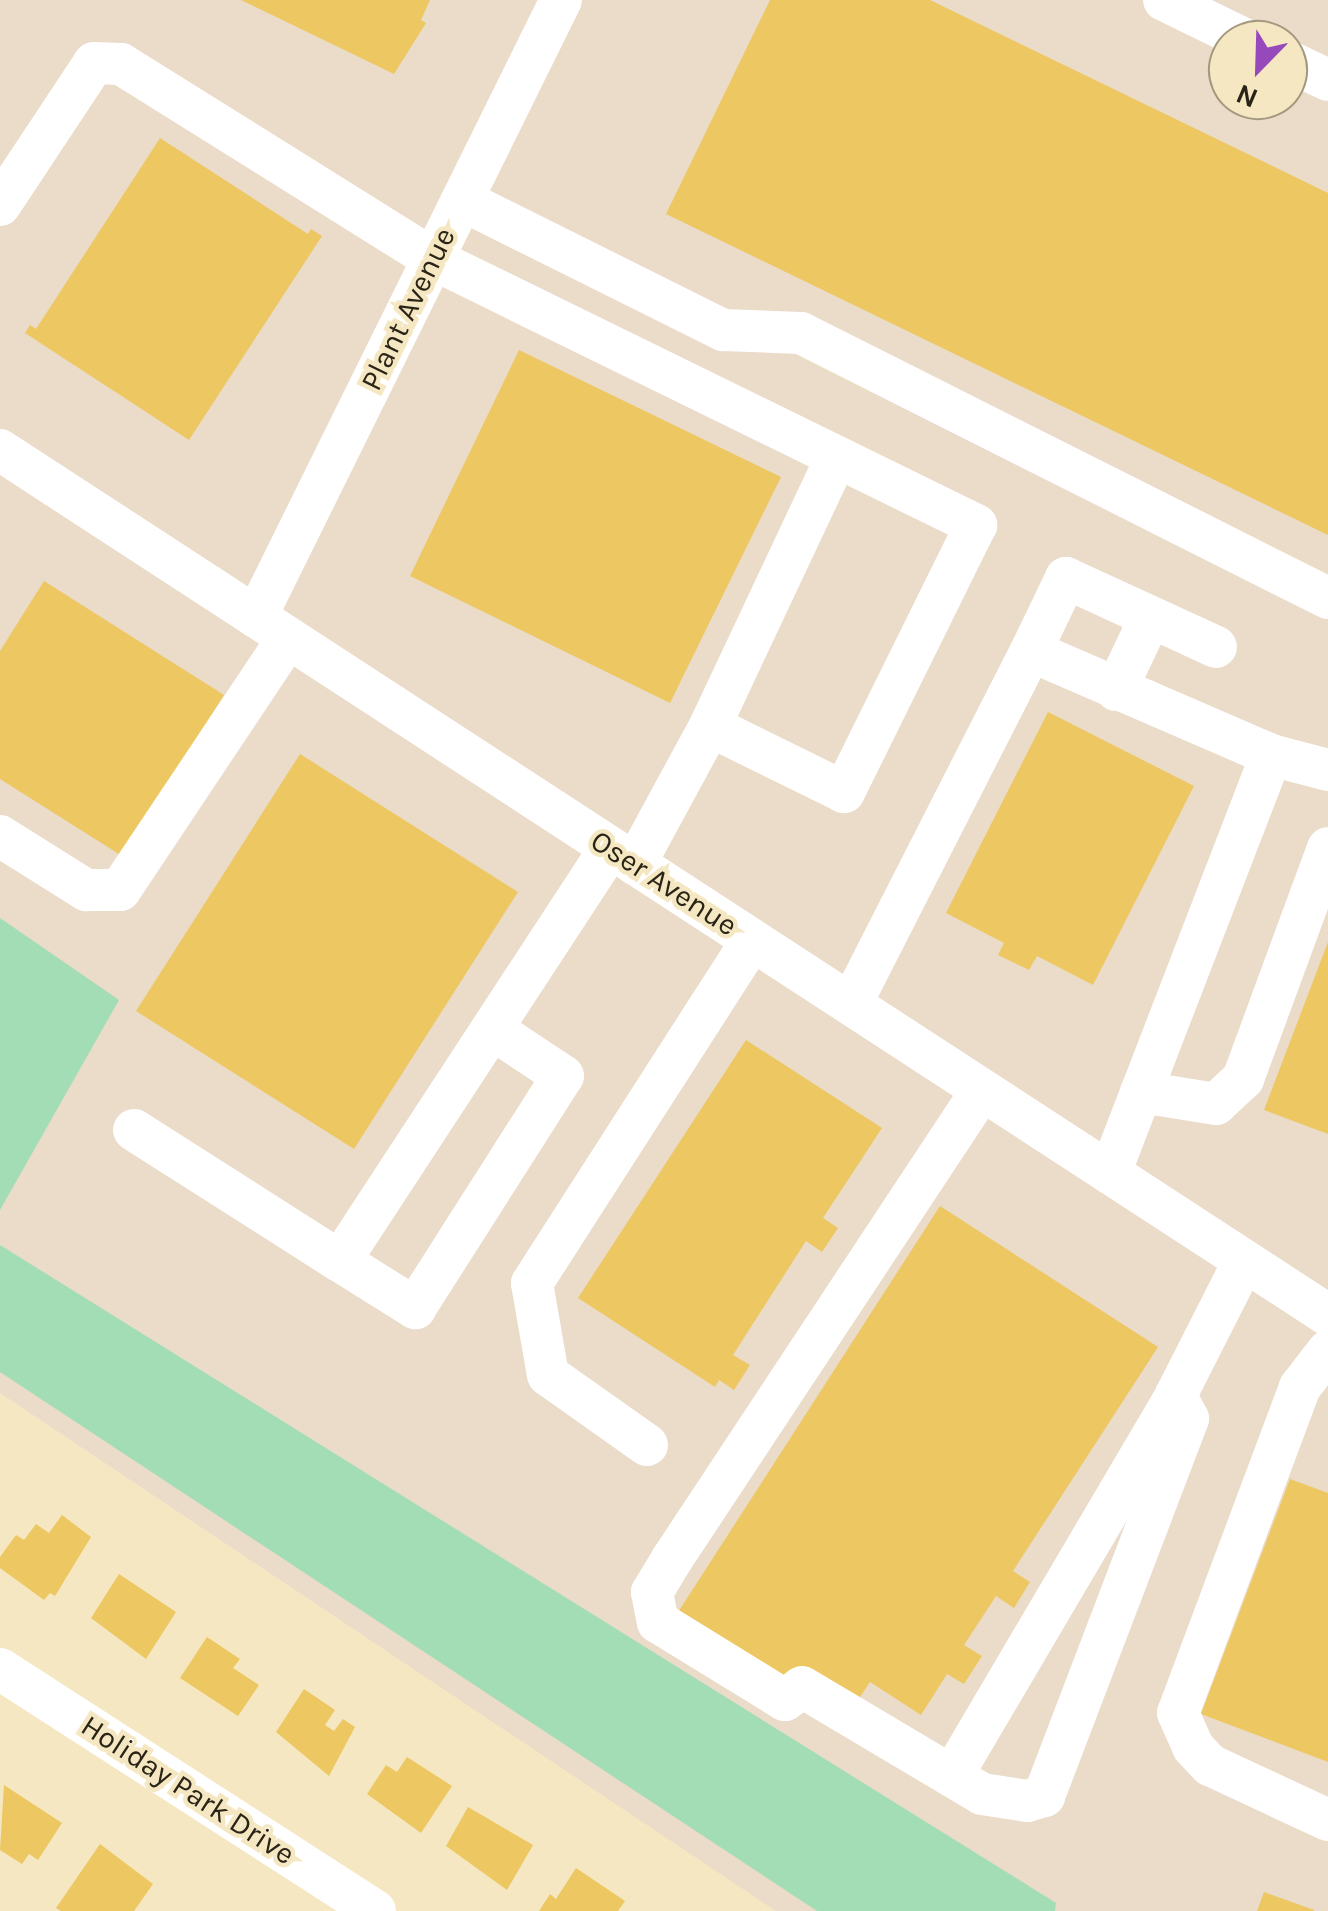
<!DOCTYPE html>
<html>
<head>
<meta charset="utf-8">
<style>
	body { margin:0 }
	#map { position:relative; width:1328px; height:1911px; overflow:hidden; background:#f5e7c2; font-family:Karla,sans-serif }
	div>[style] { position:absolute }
	.industrial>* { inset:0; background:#ebdbc9 }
	.green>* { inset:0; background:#a3ddb5 }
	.building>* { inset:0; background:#edc761 }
	.minor>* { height:42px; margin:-21px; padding:0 21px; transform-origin:21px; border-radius:21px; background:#fff }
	span { translate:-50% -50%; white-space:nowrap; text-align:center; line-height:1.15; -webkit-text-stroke:9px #f5e7c2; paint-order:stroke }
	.street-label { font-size:30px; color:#2a2417 }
	.north { position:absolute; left:1208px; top:20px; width:100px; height:100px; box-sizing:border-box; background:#f5e7c2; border:2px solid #a4997e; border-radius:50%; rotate:203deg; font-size:28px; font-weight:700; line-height:40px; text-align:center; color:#2a2417 }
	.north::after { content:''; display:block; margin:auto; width:35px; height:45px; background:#9649ba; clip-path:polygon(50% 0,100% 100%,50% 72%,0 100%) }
</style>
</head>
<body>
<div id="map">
	<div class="industrial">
		<div style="clip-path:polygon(evenodd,0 0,1328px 0,1328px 1911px,776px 1911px,0 1393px,0 0,1228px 40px,1288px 40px,1288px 100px,1228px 100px,1228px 40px)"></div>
	</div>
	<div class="green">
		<div style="clip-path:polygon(0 918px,119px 1000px,0 1210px)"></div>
		<div style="clip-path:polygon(0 1245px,1056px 1903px,1055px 1911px,817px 1911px,0 1372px)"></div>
	</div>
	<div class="building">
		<div style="clip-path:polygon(241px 0,430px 0,421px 20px,426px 23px,394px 74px)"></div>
		<div style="clip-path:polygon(770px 0,930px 0,1328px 193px,1328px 535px,666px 214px)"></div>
		<div style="clip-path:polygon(160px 138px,308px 234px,311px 229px,322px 236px,189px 440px,25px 333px,30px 325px,36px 329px)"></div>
		<div style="clip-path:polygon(519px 350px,781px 477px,670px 703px,410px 576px)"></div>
		<div style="clip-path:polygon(44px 581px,224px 695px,122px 856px,0 779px,0 651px)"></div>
		<div style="clip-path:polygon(1048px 712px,1194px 786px,1093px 985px,1037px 956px,1029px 970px,998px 955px,1004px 943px,946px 913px)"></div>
		<div style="clip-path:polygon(300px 754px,518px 892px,354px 1149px,136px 1011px)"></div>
		<div style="clip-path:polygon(1328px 942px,1328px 1134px,1264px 1110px)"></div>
		<div style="clip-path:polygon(746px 1040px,882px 1128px,823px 1218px,838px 1228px,822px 1252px,806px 1241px,733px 1355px,750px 1365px,734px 1390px,719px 1380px,715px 1387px,578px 1298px)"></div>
		<div style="clip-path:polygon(940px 1206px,1158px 1347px,1013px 1571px,1030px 1582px,1014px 1608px,996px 1596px,964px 1645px,982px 1656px,964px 1684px,947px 1674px,921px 1715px,870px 1682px,854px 1706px,788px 1694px,673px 1620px)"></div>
		<div style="clip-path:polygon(1290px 1479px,1328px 1493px,1328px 1762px,1201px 1714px)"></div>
		<div style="clip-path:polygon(62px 1515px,91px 1537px,55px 1596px,50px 1593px,44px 1600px,0 1568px,0 1557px,16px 1535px,24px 1540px,36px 1524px,49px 1533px)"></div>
		<div style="clip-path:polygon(119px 1574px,176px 1612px,146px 1659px,91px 1618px)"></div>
		<div style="clip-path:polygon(207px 1637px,240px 1659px,233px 1668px,259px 1685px,238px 1716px,180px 1678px)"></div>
		<div style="clip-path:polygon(304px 1689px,335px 1710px,325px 1725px,334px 1731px,343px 1719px,355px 1727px,329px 1776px,276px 1732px)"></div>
		<div style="clip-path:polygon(407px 1757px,452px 1786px,421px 1833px,367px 1794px,386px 1765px,397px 1772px)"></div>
		<div style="clip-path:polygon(4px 1785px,62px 1823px,38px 1860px,29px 1854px,22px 1864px,0 1850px)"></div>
		<div style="clip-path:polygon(468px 1807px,533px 1845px,507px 1890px,446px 1846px)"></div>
		<div style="clip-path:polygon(100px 1844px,153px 1884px,134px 1911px,61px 1911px,56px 1908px)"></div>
		<div style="clip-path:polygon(576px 1868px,625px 1901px,618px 1911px,539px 1911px,550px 1894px,556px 1899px)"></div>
		<div style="clip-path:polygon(1264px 1892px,1314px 1910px,1314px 1911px,1257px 1911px)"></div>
	</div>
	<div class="minor">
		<div style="left:1164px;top:0;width:91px;rotate:26deg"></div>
		<div style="left:1288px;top:61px;width:44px;rotate:25.4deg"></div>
		<div style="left:462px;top:200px;width:292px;rotate:26.5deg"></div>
		<div style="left:723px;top:330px;width:78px;rotate:2.2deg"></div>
		<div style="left:801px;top:333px;width:590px;rotate:26.7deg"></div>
		<div style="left:0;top:205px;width:170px;rotate:-56.5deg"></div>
		<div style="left:94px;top:63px;width:27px;rotate:2deg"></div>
		<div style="left:121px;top:64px;width:368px;rotate:32deg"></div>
		<div style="left:433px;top:259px;width:605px;rotate:26.1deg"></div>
		<div style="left:976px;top:525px;width:298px;rotate:116.3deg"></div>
		<div style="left:844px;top:792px;width:149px;rotate:-153.8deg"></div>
		<div style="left:710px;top:726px;width:157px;rotate:118.5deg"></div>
		<div style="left:0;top:450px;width:1585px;rotate:33.08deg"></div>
		<div style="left:256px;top:617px;width:688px;rotate:-63.7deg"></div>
		<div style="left:1031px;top:651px;width:81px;rotate:-64.4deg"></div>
		<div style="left:1066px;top:578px;width:165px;rotate:24.7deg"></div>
		<div style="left:1116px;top:690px;width:80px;rotate:-64.7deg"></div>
		<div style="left:710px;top:726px;width:296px;rotate:-64.8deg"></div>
		<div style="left:0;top:836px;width:102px;rotate:32.1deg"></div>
		<div style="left:86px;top:890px;width:34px"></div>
		<div style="left:120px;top:890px;width:303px;rotate:-56.3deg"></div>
		<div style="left:851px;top:1004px;width:396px;rotate:-63deg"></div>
		<div style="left:1031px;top:651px;width:262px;rotate:23.4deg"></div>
		<div style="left:982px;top:1090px;width:562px;rotate:123.46deg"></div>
		<div style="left:672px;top:1559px;width:39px;rotate:121deg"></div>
		<div style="left:652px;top:1592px;width:31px;rotate:79deg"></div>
		<div style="left:658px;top:1622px;width:149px;rotate:31.6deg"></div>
		<div style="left:785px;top:1700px;width:21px;rotate:-37deg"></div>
		<div style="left:802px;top:1687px;width:209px;rotate:30.7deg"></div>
		<div style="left:982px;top:1794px;width:46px;rotate:8.8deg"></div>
		<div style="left:1027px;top:1801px;width:18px;rotate:-16deg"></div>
		<div style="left:1044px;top:1796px;width:404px;rotate:-69.1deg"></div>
		<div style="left:1188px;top:1419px;width:27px;rotate:-117deg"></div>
		<div style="left:1176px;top:1395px;width:150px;rotate:-63.1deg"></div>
		<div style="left:1141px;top:1092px;width:76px;rotate:9.1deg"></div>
		<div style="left:1216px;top:1104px;width:37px;rotate:-43deg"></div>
		<div style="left:1243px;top:1079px;width:246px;rotate:-69.8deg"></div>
		<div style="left:134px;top:1130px;width:244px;rotate:32.5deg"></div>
		<div style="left:340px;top:1261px;width:493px;rotate:-56.8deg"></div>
		<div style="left:1110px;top:1173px;width:448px;rotate:-68.9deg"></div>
		<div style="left:1271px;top:755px;width:59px;rotate:14.7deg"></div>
		<div style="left:340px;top:1261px;width:89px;rotate:32.1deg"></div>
		<div style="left:415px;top:1308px;width:275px;rotate:-57.5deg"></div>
		<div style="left:563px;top:1076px;width:85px;rotate:-146.5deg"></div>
		<div style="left:1328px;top:1351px;width:46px;rotate:127.9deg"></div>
		<div style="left:1300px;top:1387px;width:348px;rotate:110.5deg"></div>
		<div style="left:1178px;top:1713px;width:37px;rotate:66deg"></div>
		<div style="left:1193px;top:1747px;width:25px;rotate:47deg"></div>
		<div style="left:1210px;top:1765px;width:130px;rotate:25deg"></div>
		<div style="left:647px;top:1445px;width:121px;rotate:-144.7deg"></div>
		<div style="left:548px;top:1375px;width:93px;rotate:-99.9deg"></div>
		<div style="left:532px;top:1283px;width:407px;rotate:-57.3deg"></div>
		<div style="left:0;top:1669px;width:446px;rotate:32.8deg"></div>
		<div style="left:952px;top:1776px;width:442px;rotate:-59.5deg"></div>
	</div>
	<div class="street-label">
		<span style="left:408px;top:309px;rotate:-64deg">Plant Avenue</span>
		<span style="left:664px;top:883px;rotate:33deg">Oser Avenue</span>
		<span style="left:188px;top:1790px;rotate:33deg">Holiday Park Drive</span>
	</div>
	<div class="north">N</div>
</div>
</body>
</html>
